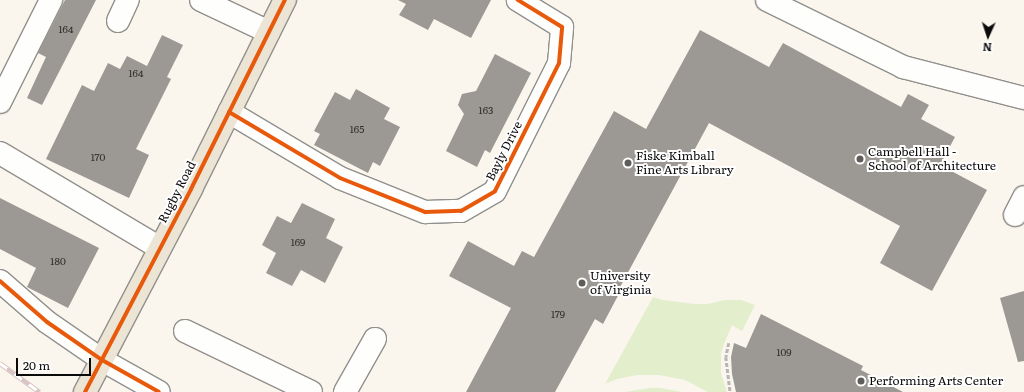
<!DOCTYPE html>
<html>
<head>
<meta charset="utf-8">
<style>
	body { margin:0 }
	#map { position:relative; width:1024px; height:392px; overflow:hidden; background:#faf6ed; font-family:Literata,serif }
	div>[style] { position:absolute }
	.green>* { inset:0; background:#e3efcc }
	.building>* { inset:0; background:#9c9894 }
	.path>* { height:2.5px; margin-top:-1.25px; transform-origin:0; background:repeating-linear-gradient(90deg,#b7b6b5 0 4px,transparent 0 6px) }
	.roads { filter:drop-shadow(1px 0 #92908c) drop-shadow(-1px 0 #92908c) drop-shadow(0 1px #92908c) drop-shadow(0 -1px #92908c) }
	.minor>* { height:22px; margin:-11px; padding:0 11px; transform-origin:11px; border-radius:11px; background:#fefefc }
	.major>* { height:22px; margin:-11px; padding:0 11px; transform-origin:11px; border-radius:11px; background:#ece5d6 }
	.rail>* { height:4.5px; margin-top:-2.25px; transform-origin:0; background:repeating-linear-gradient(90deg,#fff 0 9px,#d7c3c3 0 18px); box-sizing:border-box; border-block:1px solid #d7c3c3 }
	.cycleway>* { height:4px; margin:-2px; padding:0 2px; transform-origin:2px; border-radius:2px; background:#e8590c }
	.dots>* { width:11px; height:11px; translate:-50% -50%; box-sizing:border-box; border:2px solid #fff; border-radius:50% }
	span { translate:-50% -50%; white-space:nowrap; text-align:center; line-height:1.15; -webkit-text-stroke:4px #fff; paint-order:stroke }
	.number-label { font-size:10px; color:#2e2e2c }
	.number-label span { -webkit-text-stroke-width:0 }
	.street-label { font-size:12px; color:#0a0a0a }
	.poi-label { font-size:12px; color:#0a0a0a }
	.left { translate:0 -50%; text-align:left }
	.north { position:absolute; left:968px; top:16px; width:40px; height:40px; -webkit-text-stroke:3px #fff; paint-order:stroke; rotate:183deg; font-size:11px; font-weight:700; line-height:16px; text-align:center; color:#0a0a0a }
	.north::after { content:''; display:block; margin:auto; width:14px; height:18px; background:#0a0a0a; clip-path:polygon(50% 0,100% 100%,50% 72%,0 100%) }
	.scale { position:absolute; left:16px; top:358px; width:75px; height:18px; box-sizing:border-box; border:2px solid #0a0a0a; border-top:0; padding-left:5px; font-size:12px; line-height:14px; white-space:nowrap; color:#0a0a0a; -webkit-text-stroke:3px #fff; paint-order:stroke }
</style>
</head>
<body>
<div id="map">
	<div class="green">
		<div style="clip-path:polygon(653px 297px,663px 300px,695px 304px,707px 304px,725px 300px,741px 300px,755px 305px,742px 331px,732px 325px,724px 344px,721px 354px,721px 373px,727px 392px,708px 392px,685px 380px,659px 375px,637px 375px,617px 379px,605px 384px)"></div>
		<div style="clip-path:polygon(649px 388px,661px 388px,682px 392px,625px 392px)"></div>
	</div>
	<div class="building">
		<div style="clip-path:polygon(65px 0,96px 0,42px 105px,27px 98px,46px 57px,38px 53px)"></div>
		<div style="clip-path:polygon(398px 0,491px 0,471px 38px,434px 19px,428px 30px,399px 15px,406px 4px)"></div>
		<div style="clip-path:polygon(700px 30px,769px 67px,783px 43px,901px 107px,908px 94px,929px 105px,921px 119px,955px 137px,940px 165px,987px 190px,932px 291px,880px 263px,900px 226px,709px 123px,619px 289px,621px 290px,603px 324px,595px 319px,555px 392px,466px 392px,511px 308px,449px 276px,468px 241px,514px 266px,522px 251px,534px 257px,614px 111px,646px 129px)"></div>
		<div style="clip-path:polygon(162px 35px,183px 45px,167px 77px,171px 79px,136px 149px,149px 155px,129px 198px,46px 159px,82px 85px,94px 91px,108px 63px,120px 69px,127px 56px,147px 66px)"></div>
		<div style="clip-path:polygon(495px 54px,531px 73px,490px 153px,485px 150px,477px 167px,446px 151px,464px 114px,458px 105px,462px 94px,476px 91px)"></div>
		<div style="clip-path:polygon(356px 89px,390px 108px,384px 119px,400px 127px,380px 166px,373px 162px,368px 173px,314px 145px,320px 134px,314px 131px,335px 92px,350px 100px)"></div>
		<div style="clip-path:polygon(0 198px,99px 248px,68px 308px,27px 287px,36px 268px,0 249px)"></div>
		<div style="clip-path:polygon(302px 203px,335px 219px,326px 238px,343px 247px,325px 283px,301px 270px,292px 286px,266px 273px,276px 253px,262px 245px,277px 216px,291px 223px)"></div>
		<div style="clip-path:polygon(1024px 291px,1024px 361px,1018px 362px,1000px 298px)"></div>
		<div style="clip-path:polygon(761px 314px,863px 366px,861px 370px,903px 392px,736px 392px,732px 374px,731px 357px,734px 343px,746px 348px)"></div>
	</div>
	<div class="path">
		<div style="left:729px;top:343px;width:14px;rotate:102deg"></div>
		<div style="left:726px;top:357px;width:35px;rotate:83deg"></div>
	</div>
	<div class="roads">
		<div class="minor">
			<div style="left:201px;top:0;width:75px;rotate:25.2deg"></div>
			<div style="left:767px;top:0;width:152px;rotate:26.2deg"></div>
			<div style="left:903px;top:67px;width:125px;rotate:14.4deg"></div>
			<div style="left:118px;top:21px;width:23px;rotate:-65deg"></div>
			<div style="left:0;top:102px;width:114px;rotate:-63.4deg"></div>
			<div style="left:229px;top:112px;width:129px;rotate:30.7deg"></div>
			<div style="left:340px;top:178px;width:92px;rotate:21.8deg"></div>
			<div style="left:425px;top:212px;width:36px;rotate:-2deg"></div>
			<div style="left:461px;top:211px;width:39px;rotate:-30deg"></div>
			<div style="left:495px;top:191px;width:143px;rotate:-63.4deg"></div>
			<div style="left:559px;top:63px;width:36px;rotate:-85deg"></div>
			<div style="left:562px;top:27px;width:52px;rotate:-148.5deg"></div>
			<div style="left:0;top:153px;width:186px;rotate:30.7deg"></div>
			<div style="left:1015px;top:215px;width:20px;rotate:-63deg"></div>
			<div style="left:0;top:281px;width:62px;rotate:41.1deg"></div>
			<div style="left:47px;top:322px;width:67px;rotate:34.6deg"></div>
			<div style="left:102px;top:360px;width:65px;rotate:29.3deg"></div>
			<div style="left:185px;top:331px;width:140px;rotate:25.8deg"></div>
			<div style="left:345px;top:392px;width:61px;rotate:-60.5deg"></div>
		</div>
		<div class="major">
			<div style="left:85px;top:392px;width:229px;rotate:-62.4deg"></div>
			<div style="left:191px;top:189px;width:211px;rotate:-63.6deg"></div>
		</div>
	</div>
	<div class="rail">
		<div style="left:0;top:363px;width:49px;rotate:35.9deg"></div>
	</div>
	<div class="cycleway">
		<div style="left:229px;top:112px;width:129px;rotate:30.7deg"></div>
		<div style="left:340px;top:178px;width:92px;rotate:21.8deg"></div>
		<div style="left:425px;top:212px;width:36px;rotate:-2deg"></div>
		<div style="left:461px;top:211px;width:39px;rotate:-30deg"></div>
		<div style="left:495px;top:191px;width:143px;rotate:-63.4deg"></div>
		<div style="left:559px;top:63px;width:36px;rotate:-85deg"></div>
		<div style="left:562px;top:27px;width:52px;rotate:-148.5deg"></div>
		<div style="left:0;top:281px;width:62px;rotate:41.1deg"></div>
		<div style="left:47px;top:322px;width:67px;rotate:34.6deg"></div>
		<div style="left:102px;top:360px;width:65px;rotate:29.3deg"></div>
		<div style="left:85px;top:392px;width:229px;rotate:-62.4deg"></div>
		<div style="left:191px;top:189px;width:211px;rotate:-63.6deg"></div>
	</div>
	<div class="dots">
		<div style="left:860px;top:159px;background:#5e5d59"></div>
		<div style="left:628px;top:163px;background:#5e5d59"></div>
		<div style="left:582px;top:283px;background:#5e5d59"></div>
		<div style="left:861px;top:381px;background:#5e5d59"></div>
	</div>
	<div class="number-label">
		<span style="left:66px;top:29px">164</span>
		<span style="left:136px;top:73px">164</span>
		<span style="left:486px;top:110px">163</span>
		<span style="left:357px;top:129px">165</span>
		<span style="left:98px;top:157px">170</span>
		<span style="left:298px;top:242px">169</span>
		<span style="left:58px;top:261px">180</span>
		<span style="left:558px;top:314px">179</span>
		<span style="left:784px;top:352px">109</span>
	</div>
	<div class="street-label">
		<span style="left:504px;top:151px;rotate:-63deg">Bayly Drive</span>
		<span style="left:177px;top:192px;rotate:-63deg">Rugby Road</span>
	</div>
	<div class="poi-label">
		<span class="left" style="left:868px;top:159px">Campbell Hall -<br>School of Architecture</span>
		<span class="left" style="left:636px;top:163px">Fiske Kimball<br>Fine Arts Library</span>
		<span class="left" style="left:590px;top:283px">University<br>of Virginia</span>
		<span class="left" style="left:869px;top:381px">Performing Arts Center</span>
	</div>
	<div class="north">N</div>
	<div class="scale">20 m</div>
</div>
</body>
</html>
